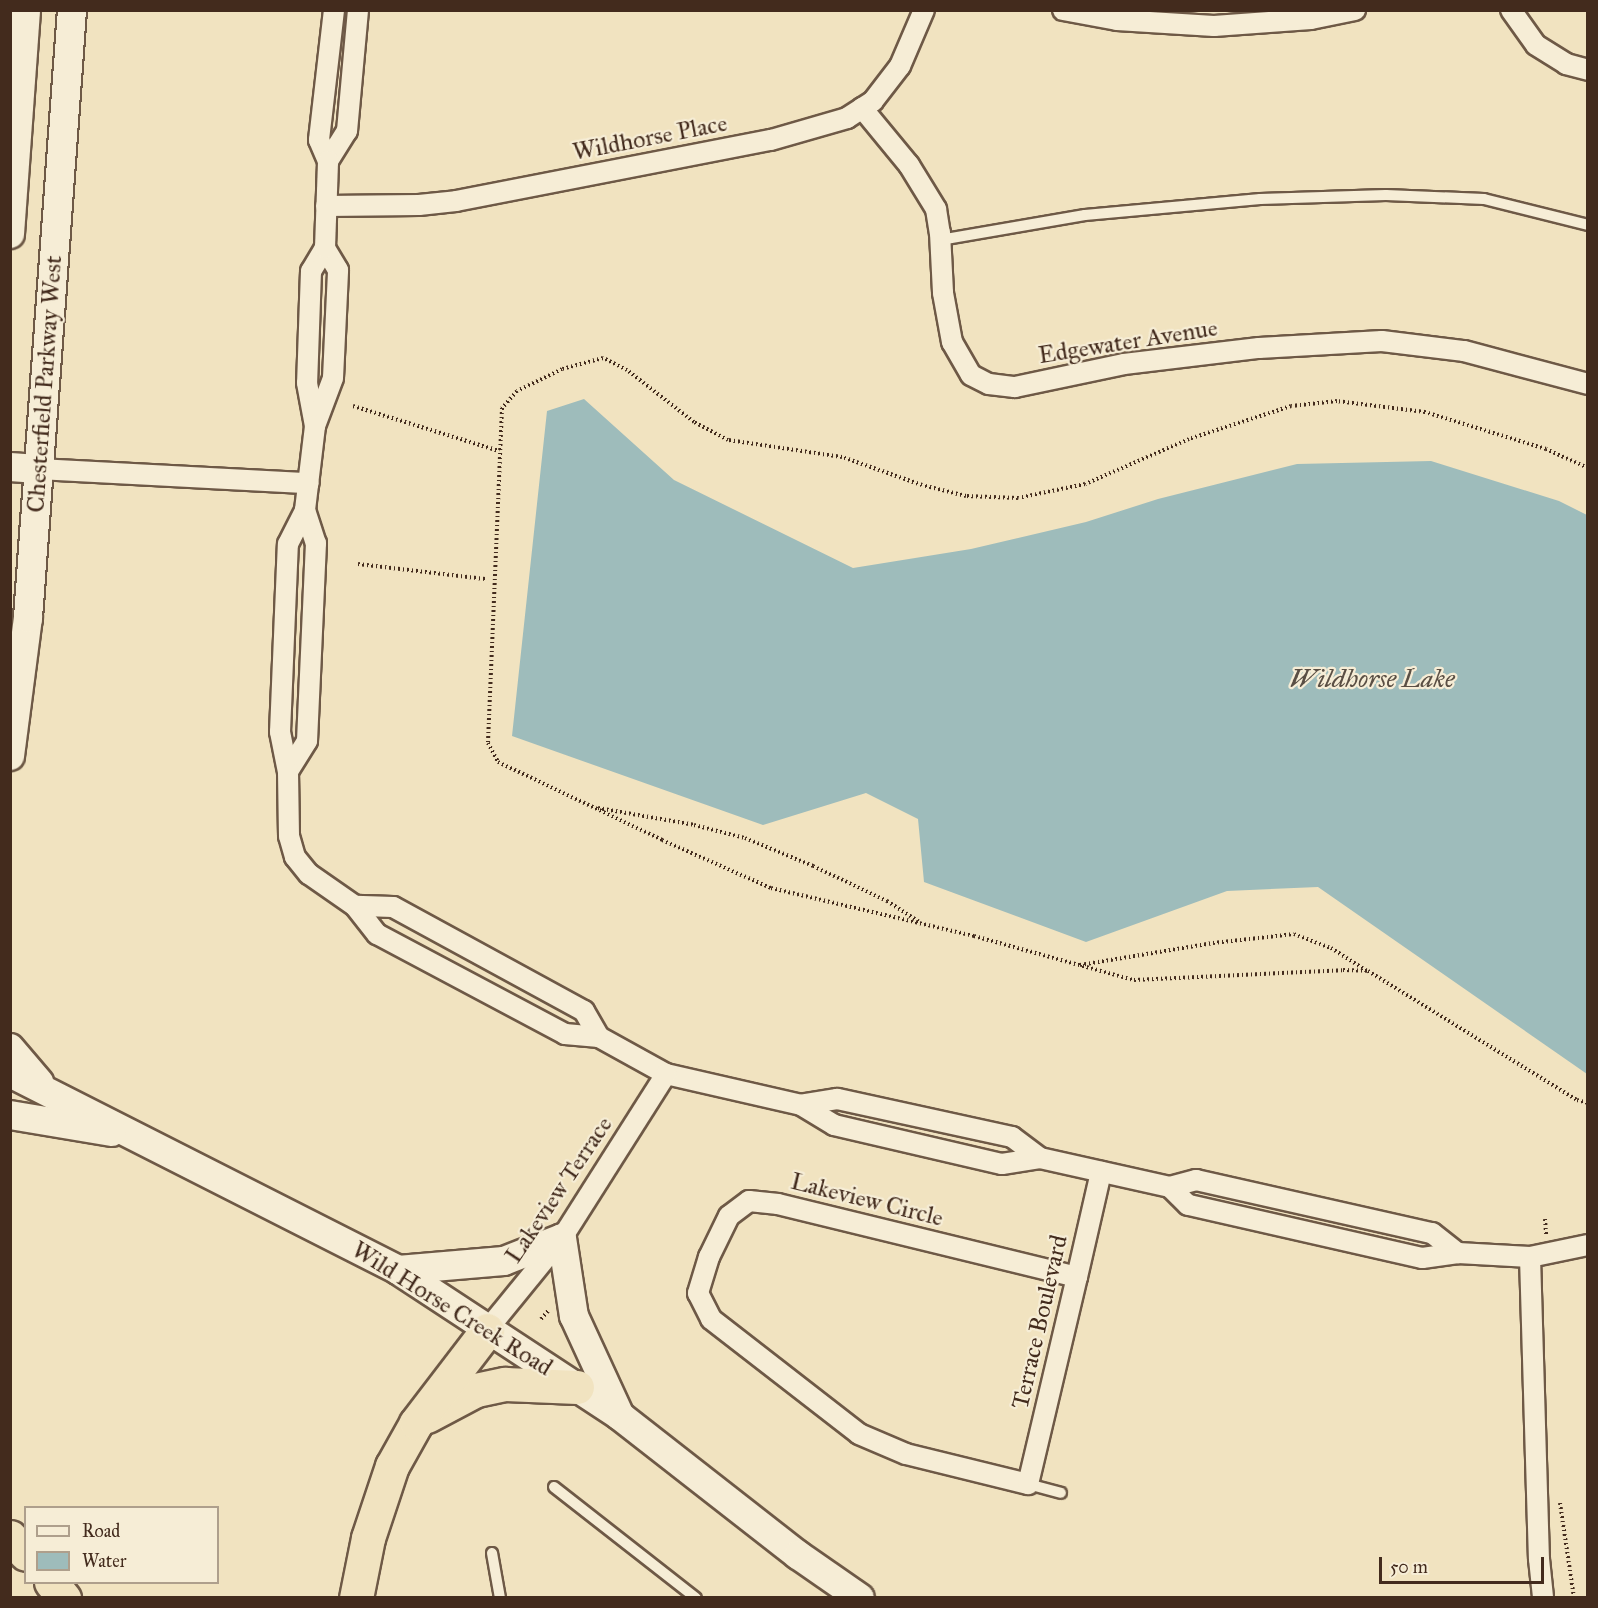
<!DOCTYPE html>
<html>
<head>
<meta charset="utf-8">
<style>
	body { margin:0 }
	#map { position:relative; width:1598px; height:1608px; overflow:hidden; background:#f1e3c0; font-family:"IM FELL Great Primer",serif }
	div>[style] { position:absolute }
	.water>* { inset:0; background:#9ebcbb }
	.path>* { height:4px; margin-top:-2px; transform-origin:0; background:repeating-linear-gradient(90deg,#432b1d 0 1.5px,transparent 0 4.5px) }
	.roads { filter:drop-shadow(2px 0 #6e5946) drop-shadow(-2px 0 #6e5946) drop-shadow(0 2px #6e5946) drop-shadow(0 -2px #6e5946) }
	.lane>* { height:10px; margin:-5px; padding:0 5px; transform-origin:5px; border-radius:5px; background:#f6edd6 }
	.street>* { height:20px; margin:-10px; padding:0 10px; transform-origin:10px; border-radius:10px; background:#f6edd6 }
	.secondary>* { height:28px; margin:-14px; padding:0 14px; transform-origin:14px; border-radius:14px; background:#f6edd6 }
	.highway>* { height:33px; margin:-16.5px; padding:0 16.5px; transform-origin:16.5px; border-radius:16.5px; background:#f1e3c0 }
	span { translate:-50% -50%; white-space:nowrap; text-align:center; line-height:1.15; -webkit-text-stroke:4.5px #f6edd6; paint-order:stroke }
	.street-label { font-size:24px; color:#432b1d }
	.water-label { font-size:26px; color:#5a4f44; font-style:italic }
	.frame { position:absolute; inset:0; border:12px solid #432b1d; pointer-events:none }
	.legend { position:absolute; left:24px; top:1506px; width:195px; height:78px; box-sizing:border-box; background:#f6edd6; border:2px solid #ae9f8c; margin:0; padding:8px 10px; list-style:none; font-size:18px; color:#432b1d }
	.legend li { display:flex; align-items:center; gap:12px; height:30px }
	.legend b { width:30px; border:2px solid #ae9f8c }
	.scale { position:absolute; left:1379px; top:1557px; width:165px; height:27px; box-sizing:border-box; border:3px solid #432b1d; border-top:0; padding-left:8px; font-size:18px; line-height:21px; white-space:nowrap; color:#432b1d; -webkit-text-stroke:4px #f6edd6; paint-order:stroke }
</style>
</head>
<body>
<div id="map">
	<div class="water">
		<div style="clip-path:polygon(584px 399px,674px 480px,853px 568px,971px 549px,1086px 522px,1158px 499px,1297px 464px,1431px 461px,1559px 501px,1587px 515px,1587px 1074px,1318px 887px,1227px 891px,1086px 942px,924px 882px,918px 819px,866px 793px,763px 825px,512px 736px,547px 411px)"></div>
	</div>
	<div class="path">
		<div style="left:353px;top:406px;width:153px;rotate:17.1deg"></div>
		<div style="left:1588px;top:468px;width:46px;rotate:-155.7deg"></div>
		<div style="left:1546px;top:449px;width:127px;rotate:-163deg"></div>
		<div style="left:1425px;top:412px;width:89px;rotate:-172.9deg"></div>
		<div style="left:1337px;top:401px;width:46px;rotate:173.8deg"></div>
		<div style="left:1291px;top:406px;width:107px;rotate:162.1deg"></div>
		<div style="left:1189px;top:439px;width:113px;rotate:156.6deg"></div>
		<div style="left:1085px;top:484px;width:68px;rotate:168.2deg"></div>
		<div style="left:1018px;top:498px;width:52px;rotate:-177.8deg"></div>
		<div style="left:966px;top:496px;width:45px;rotate:-166deg"></div>
		<div style="left:922px;top:485px;width:85px;rotate:-160.7deg"></div>
		<div style="left:842px;top:457px;width:115px;rotate:-171.5deg"></div>
		<div style="left:728px;top:440px;width:38px;rotate:-152deg"></div>
		<div style="left:694px;top:422px;width:85px;rotate:-142.2deg"></div>
		<div style="left:627px;top:370px;width:27px;rotate:-153deg"></div>
		<div style="left:603px;top:358px;width:42px;rotate:165deg"></div>
		<div style="left:562px;top:369px;width:50px;rotate:153.9deg"></div>
		<div style="left:517px;top:391px;width:23px;rotate:131deg"></div>
		<div style="left:502px;top:408px;width:335px;rotate:92.4deg"></div>
		<div style="left:488px;top:743px;width:21px;rotate:62deg"></div>
		<div style="left:498px;top:762px;width:182px;rotate:25.4deg"></div>
		<div style="left:662px;top:840px;width:119px;rotate:23.8deg"></div>
		<div style="left:771px;top:888px;width:209px;rotate:13.3deg"></div>
		<div style="left:974px;top:936px;width:166px;rotate:15.4deg"></div>
		<div style="left:1134px;top:980px;width:209px;rotate:-2.7deg"></div>
		<div style="left:1343px;top:970px;width:25px;rotate:2deg"></div>
		<div style="left:1368px;top:971px;width:246px;rotate:31.7deg"></div>
		<div style="left:1577px;top:1100px;width:11px;rotate:15deg"></div>
		<div style="left:358px;top:564px;width:128px;rotate:6.7deg"></div>
		<div style="left:598px;top:808px;width:97px;rotate:10deg"></div>
		<div style="left:694px;top:825px;width:53px;rotate:14.3deg"></div>
		<div style="left:745px;top:838px;width:74px;rotate:22.4deg"></div>
		<div style="left:813px;top:866px;width:82px;rotate:25.3deg"></div>
		<div style="left:887px;top:901px;width:38px;rotate:33deg"></div>
		<div style="left:1080px;top:965px;width:135px;rotate:-9.4deg"></div>
		<div style="left:1213px;top:943px;width:81px;rotate:-6.3deg"></div>
		<div style="left:1294px;top:934px;width:40px;rotate:21deg"></div>
		<div style="left:1331px;top:948px;width:43px;rotate:32.6deg"></div>
		<div style="left:1545px;top:1219px;width:16px;rotate:86deg"></div>
		<div style="left:541px;top:1319px;width:11px;rotate:-49deg"></div>
		<div style="left:1560px;top:1503px;width:96px;rotate:81.6deg"></div>
	</div>
	<div class="roads">
		<div class="lane">
			<div style="left:940px;top:240px;width:147px;rotate:-9.8deg"></div>
			<div style="left:1085px;top:215px;width:176px;rotate:-5.2deg"></div>
			<div style="left:1260px;top:199px;width:126px;rotate:-1.8deg"></div>
			<div style="left:1386px;top:195px;width:98px;rotate:2.3deg"></div>
			<div style="left:1484px;top:199px;width:107px;rotate:14deg"></div>
			<div style="left:1028px;top:1484px;width:34px;rotate:15deg"></div>
			<div style="left:554px;top:1487px;width:180px;rotate:38deg"></div>
			<div style="left:492px;top:1553px;width:46px;rotate:79.9deg"></div>
		</div>
		<div class="street">
			<div style="left:334px;top:10px;width:131px;rotate:96.6deg"></div>
			<div style="left:319px;top:140px;width:23px;rotate:67deg"></div>
			<div style="left:328px;top:161px;width:36px;rotate:-58deg"></div>
			<div style="left:347px;top:131px;width:121px;rotate:-84.8deg"></div>
			<div style="left:1063px;top:10px;width:55px;rotate:10.5deg"></div>
			<div style="left:1117px;top:20px;width:97px;rotate:3.5deg"></div>
			<div style="left:1214px;top:26px;width:97px;rotate:-4.1deg"></div>
			<div style="left:1311px;top:19px;width:45px;rotate:-11.6deg"></div>
			<div style="left:1511px;top:10px;width:43px;rotate:54.5deg"></div>
			<div style="left:1536px;top:45px;width:36px;rotate:32deg"></div>
			<div style="left:1566px;top:64px;width:23px;rotate:15deg"></div>
			<div style="left:862px;top:108px;width:74px;rotate:50.5deg"></div>
			<div style="left:909px;top:165px;width:52px;rotate:58.5deg"></div>
			<div style="left:936px;top:209px;width:24px;rotate:81deg"></div>
			<div style="left:940px;top:233px;width:60px;rotate:87.1deg"></div>
			<div style="left:943px;top:293px;width:50px;rotate:79.6deg"></div>
			<div style="left:952px;top:342px;width:38px;rotate:60deg"></div>
			<div style="left:971px;top:375px;width:20px;rotate:27deg"></div>
			<div style="left:989px;top:384px;width:26px;rotate:7deg"></div>
			<div style="left:1015px;top:387px;width:111px;rotate:-11.9deg"></div>
			<div style="left:1124px;top:364px;width:136px;rotate:-6.8deg"></div>
			<div style="left:1259px;top:348px;width:123px;rotate:-3.3deg"></div>
			<div style="left:1382px;top:341px;width:83px;rotate:7deg"></div>
			<div style="left:1464px;top:351px;width:128px;rotate:14.9deg"></div>
			<div style="left:326px;top:206px;width:93px;rotate:-0.6deg"></div>
			<div style="left:419px;top:205px;width:37px;rotate:-6deg"></div>
			<div style="left:456px;top:201px;width:321px;rotate:-11deg"></div>
			<div style="left:771px;top:140px;width:79px;rotate:-16.1deg"></div>
			<div style="left:847px;top:118px;width:31px;rotate:-33deg"></div>
			<div style="left:873px;top:101px;width:44px;rotate:-52.4deg"></div>
			<div style="left:900px;top:66px;width:61px;rotate:-66.8deg"></div>
			<div style="left:325px;top:248px;width:27px;rotate:121deg"></div>
			<div style="left:311px;top:271px;width:112px;rotate:92deg"></div>
			<div style="left:307px;top:383px;width:44px;rotate:79.5deg"></div>
			<div style="left:315px;top:426px;width:51px;rotate:-69.4deg"></div>
			<div style="left:333px;top:378px;width:108px;rotate:-87.3deg"></div>
			<div style="left:338px;top:270px;width:26px;rotate:-121deg"></div>
			<div style="left:325px;top:248px;width:87px;rotate:-88deg"></div>
			<div style="left:38px;top:469px;width:271px;rotate:3deg"></div>
			<div style="left:305px;top:510px;width:35px;rotate:72deg"></div>
			<div style="left:316px;top:543px;width:198px;rotate:92.6deg"></div>
			<div style="left:307px;top:741px;width:36px;rotate:122deg"></div>
			<div style="left:288px;top:772px;width:41px;rotate:-101.3deg"></div>
			<div style="left:280px;top:732px;width:188px;rotate:-87.6deg"></div>
			<div style="left:288px;top:544px;width:38px;rotate:-63deg"></div>
			<div style="left:305px;top:510px;width:85px;rotate:-83.2deg"></div>
			<div style="left:288px;top:772px;width:64px;rotate:89.1deg"></div>
			<div style="left:289px;top:836px;width:22px;rotate:74deg"></div>
			<div style="left:295px;top:857px;width:22px;rotate:51deg"></div>
			<div style="left:309px;top:874px;width:56px;rotate:34.8deg"></div>
			<div style="left:355px;top:906px;width:36px;rotate:52deg"></div>
			<div style="left:377px;top:934px;width:213px;rotate:28deg"></div>
			<div style="left:565px;top:1034px;width:34px;rotate:5deg"></div>
			<div style="left:599px;top:1037px;width:30px;rotate:-120deg"></div>
			<div style="left:584px;top:1011px;width:217px;rotate:-151.4deg"></div>
			<div style="left:393px;top:907px;width:38px;rotate:-178deg"></div>
			<div style="left:599px;top:1037px;width:77px;rotate:28.9deg"></div>
			<div style="left:666px;top:1074px;width:139px;rotate:12.9deg"></div>
			<div style="left:801px;top:1105px;width:39px;rotate:31deg"></div>
			<div style="left:834px;top:1125px;width:172px;rotate:13.1deg"></div>
			<div style="left:1002px;top:1164px;width:38px;rotate:-9deg"></div>
			<div style="left:1040px;top:1158px;width:35px;rotate:-143deg"></div>
			<div style="left:1012px;top:1137px;width:179px;rotate:-167.7deg"></div>
			<div style="left:837px;top:1099px;width:36px;rotate:171deg"></div>
			<div style="left:1040px;top:1158px;width:133px;rotate:12.6deg"></div>
			<div style="left:1170px;top:1187px;width:27px;rotate:-15deg"></div>
			<div style="left:1196px;top:1180px;width:242px;rotate:12.7deg"></div>
			<div style="left:1432px;top:1233px;width:33px;rotate:38deg"></div>
			<div style="left:1458px;top:1253px;width:36px;rotate:172deg"></div>
			<div style="left:1422px;top:1258px;width:240px;rotate:-167.2deg"></div>
			<div style="left:1188px;top:1205px;width:25px;rotate:-135deg"></div>
			<div style="left:1458px;top:1253px;width:72px;rotate:3.2deg"></div>
			<div style="left:1530px;top:1257px;width:59px;rotate:-11.7deg"></div>
			<div style="left:1530px;top:1257px;width:302px;rotate:88.3deg"></div>
			<div style="left:1539px;top:1559px;width:39px;rotate:84deg"></div>
			<div style="left:1077px;top:1277px;width:308px;rotate:-166.3deg"></div>
			<div style="left:778px;top:1204px;width:29px;rotate:-174deg"></div>
			<div style="left:749px;top:1201px;width:25px;rotate:143deg"></div>
			<div style="left:729px;top:1216px;width:46px;rotate:116deg"></div>
			<div style="left:709px;top:1257px;width:38px;rotate:107deg"></div>
			<div style="left:698px;top:1293px;width:29px;rotate:63deg"></div>
			<div style="left:711px;top:1319px;width:187px;rotate:37.8deg"></div>
			<div style="left:859px;top:1434px;width:51px;rotate:23.1deg"></div>
			<div style="left:906px;top:1454px;width:126px;rotate:13.8deg"></div>
			<div style="left:1028px;top:1484px;width:213px;rotate:-76.7deg"></div>
			<div style="left:1077px;top:1277px;width:108px;rotate:-77.1deg"></div>
			<div style="left:487px;top:1330px;width:119px;rotate:-50.8deg"></div>
			<div style="left:562px;top:1238px;width:194px;rotate:-57.6deg"></div>
		</div>
		<div class="secondary">
			<div style="left:10px;top:234px;width:225px;rotate:-85.9deg"></div>
			<div style="left:10px;top:467px;width:28px;rotate:4deg"></div>
			<div style="left:10px;top:756px;width:139px;rotate:-82.6deg"></div>
			<div style="left:28px;top:618px;width:610px;rotate:-85.86deg"></div>
			<div style="left:10px;top:1048px;width:45px;rotate:49.5deg"></div>
			<div style="left:10px;top:1073px;width:435px;rotate:26.9deg"></div>
			<div style="left:398px;top:1270px;width:266px;rotate:33.3deg"></div>
			<div style="left:620px;top:1416px;width:226px;rotate:38deg"></div>
			<div style="left:798px;top:1555px;width:75px;rotate:34.7deg"></div>
			<div style="left:10px;top:1115px;width:103px;rotate:9.5deg"></div>
			<div style="left:398px;top:1270px;width:106px;rotate:-4.9deg"></div>
			<div style="left:504px;top:1261px;width:62px;rotate:-21.6deg"></div>
			<div style="left:562px;top:1238px;width:79px;rotate:81.3deg"></div>
			<div style="left:574px;top:1316px;width:110px;rotate:65.3deg"></div>
		</div>
		<div class="highway">
			<div style="left:427px;top:1416px;width:55px;rotate:-28deg"></div>
			<div style="left:476px;top:1390px;width:30px;rotate:-12deg"></div>
			<div style="left:505px;top:1384px;width:72px;rotate:2.4deg"></div>
			<div style="left:10px;top:1537px;width:23px;rotate:47deg"></div>
			<div style="left:51px;top:1582px;width:21px;rotate:51deg"></div>
			<div style="left:356px;top:1598px;width:61px;rotate:-78.7deg"></div>
			<div style="left:368px;top:1538px;width:76px;rotate:-71.6deg"></div>
			<div style="left:392px;top:1466px;width:49px;rotate:-60.8deg"></div>
			<div style="left:416px;top:1423px;width:117px;rotate:-52.6deg"></div>
		</div>
	</div>
	<div class="street-label">
		<span style="left:650px;top:138px;rotate:-11deg">Wildhorse Place</span>
		<span style="left:1128px;top:342px;rotate:-9deg">Edgewater Avenue</span>
		<span style="left:45px;top:384px;rotate:-86deg">Chesterfield Parkway West</span>
		<span style="left:559px;top:1190px;rotate:-56deg">Lakeview Terrace</span>
		<span style="left:867px;top:1200px;rotate:14deg">Lakeview Circle</span>
		<span style="left:452px;top:1309px;rotate:32deg">Wild Horse Creek Road</span>
		<span style="left:1040px;top:1322px;rotate:-77deg">Terrace Boulevard</span>
	</div>
	<div class="water-label">
		<span style="left:1372px;top:679px">Wildhorse Lake</span>
	</div>
	<div class="frame"></div>
	<ul class="legend">
	<li><b style="height:8px;background:#f6edd6"></b>Road</li>
	<li><b style="height:16px;background:#9ebcbb"></b>Water</li>
	</ul>
	<div class="scale">50 m</div>
</div>
</body>
</html>
